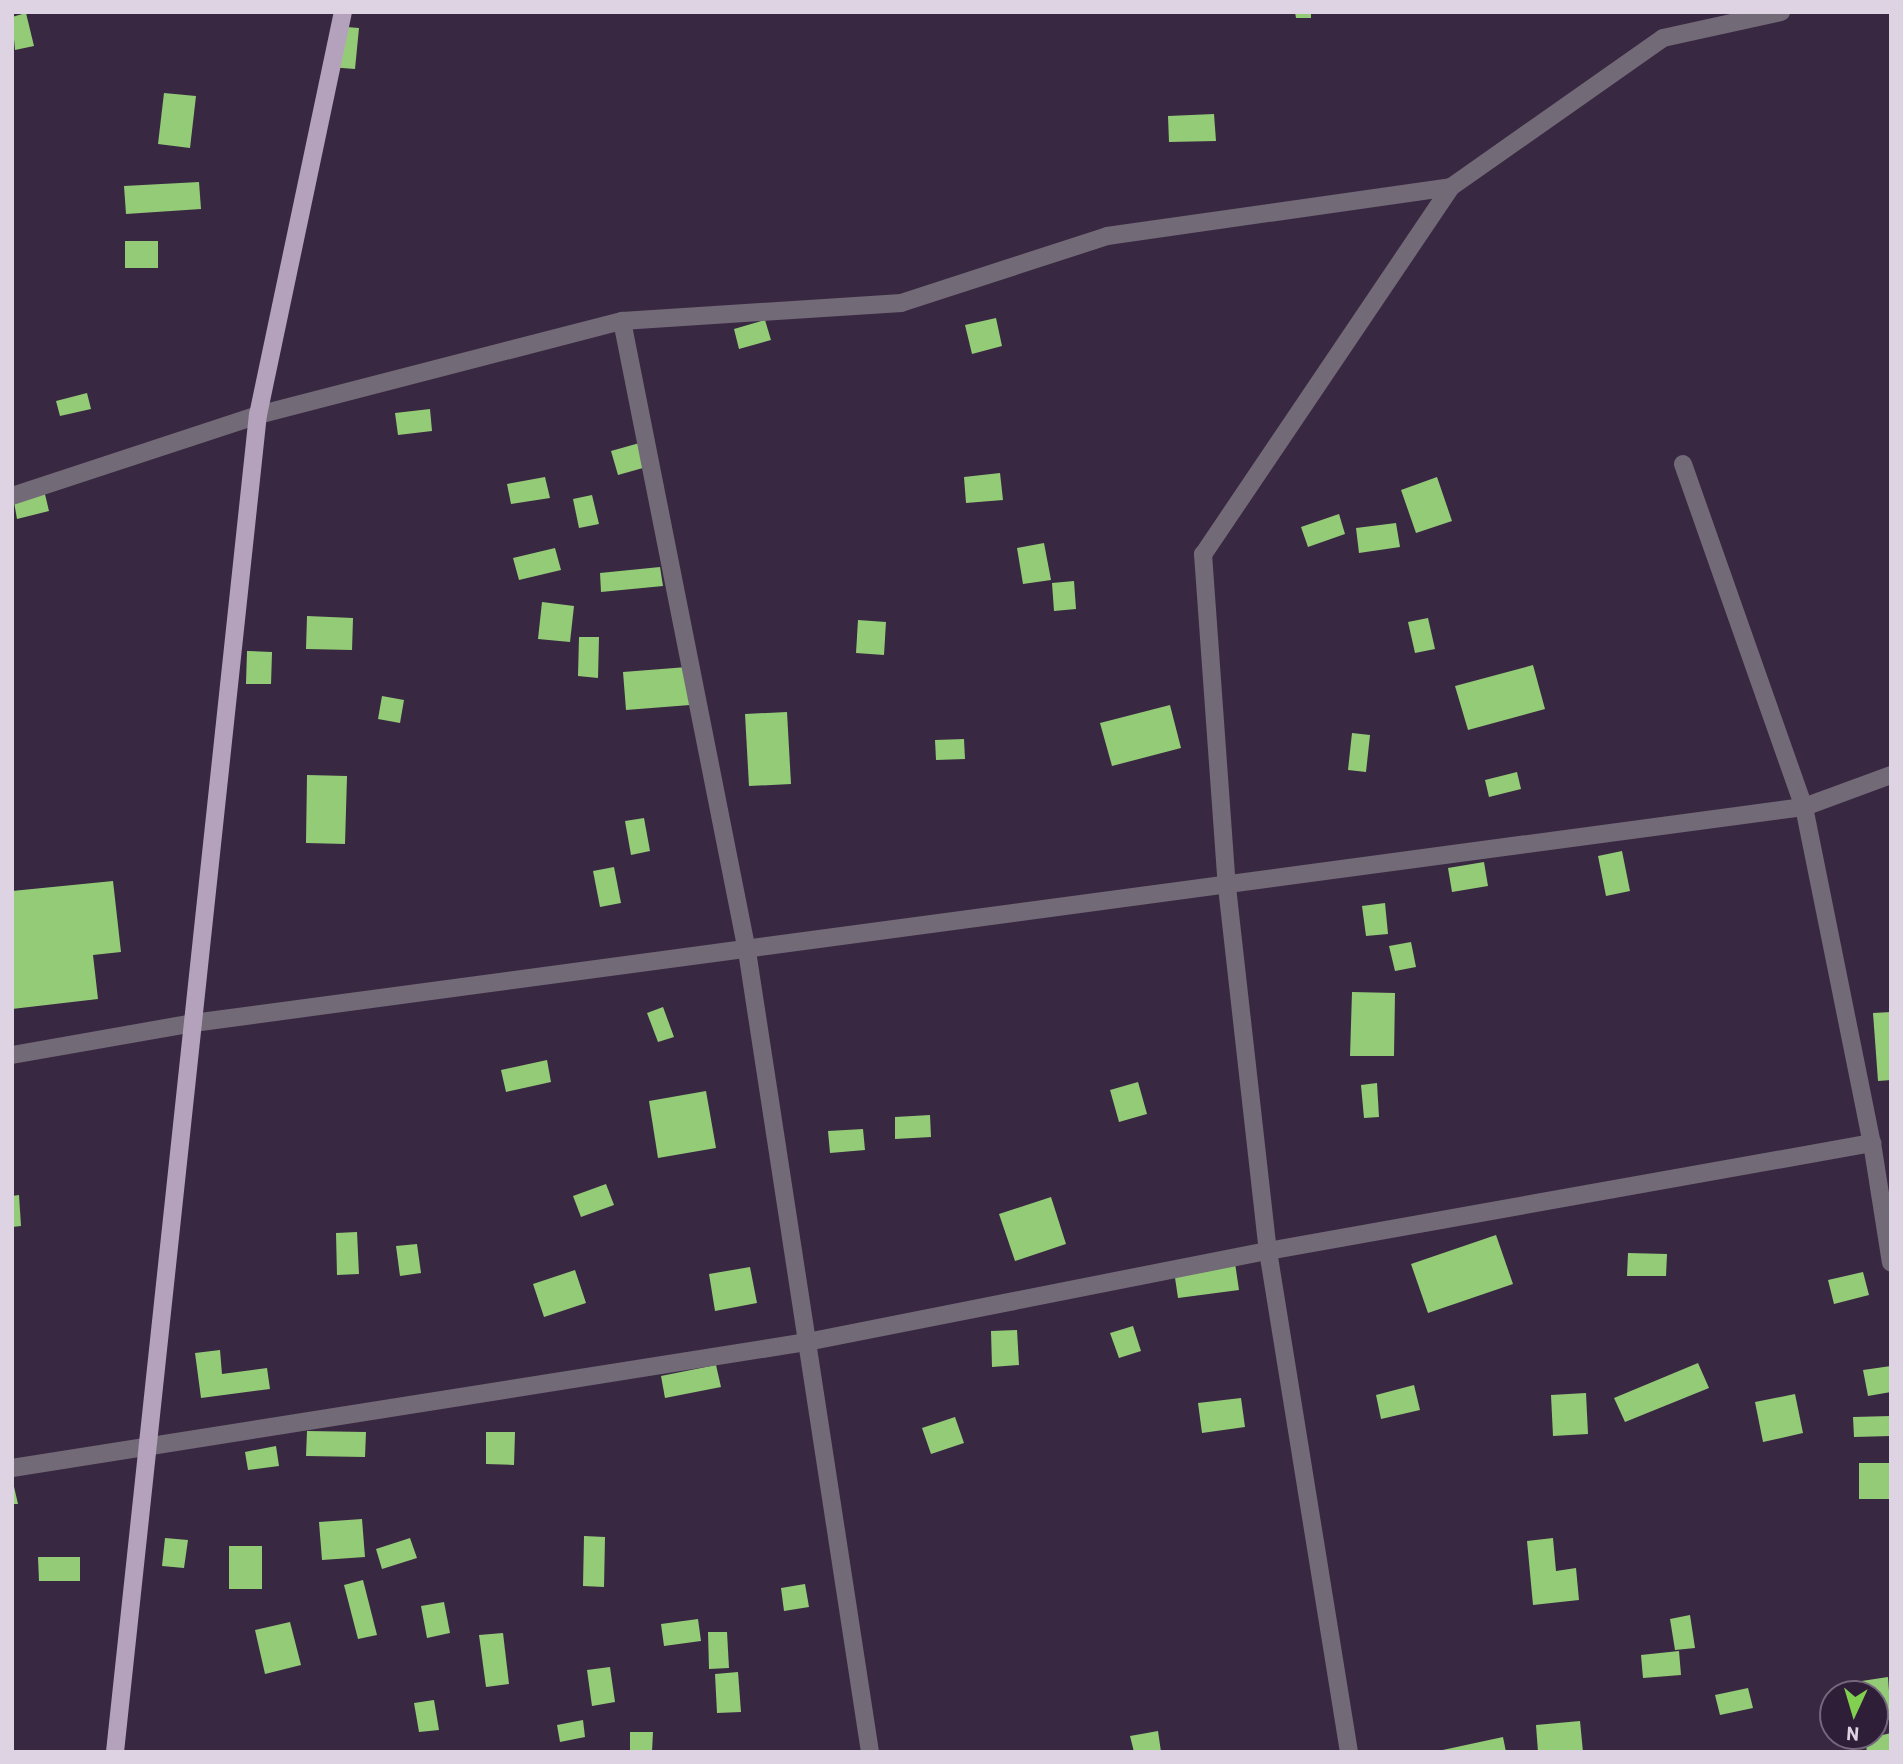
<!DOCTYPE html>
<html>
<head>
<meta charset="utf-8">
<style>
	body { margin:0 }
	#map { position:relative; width:1903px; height:1764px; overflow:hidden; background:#392842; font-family:Barlow,sans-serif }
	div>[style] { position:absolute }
	.building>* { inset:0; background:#94cb77 }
	.minor>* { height:18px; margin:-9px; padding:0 9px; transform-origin:9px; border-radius:9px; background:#726a77 }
	.major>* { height:18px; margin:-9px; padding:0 9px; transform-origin:9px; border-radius:9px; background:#b4a2bd }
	span { translate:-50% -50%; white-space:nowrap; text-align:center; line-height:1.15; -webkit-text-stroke:7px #2f1e37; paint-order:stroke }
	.frame { position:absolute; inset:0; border:14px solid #ddd3e3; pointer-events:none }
	.north { position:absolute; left:1819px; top:1680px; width:70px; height:70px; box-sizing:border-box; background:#2f1e37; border:2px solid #75667c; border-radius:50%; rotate:184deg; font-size:19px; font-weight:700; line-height:28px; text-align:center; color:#ddd3e3 }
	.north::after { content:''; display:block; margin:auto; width:24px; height:32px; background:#81d050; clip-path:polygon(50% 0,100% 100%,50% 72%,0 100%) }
</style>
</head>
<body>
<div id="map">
	<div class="building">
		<div style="clip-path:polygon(1295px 12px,1311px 12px,1311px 18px,1296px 18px)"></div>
		<div style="clip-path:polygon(26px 13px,34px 46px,15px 50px,12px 17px)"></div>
		<div style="clip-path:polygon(334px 26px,359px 28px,355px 69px,329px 67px)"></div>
		<div style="clip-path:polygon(164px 93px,196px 96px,190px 148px,158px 144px)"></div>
		<div style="clip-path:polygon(1214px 114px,1216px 141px,1169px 142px,1168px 116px)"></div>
		<div style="clip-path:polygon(199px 182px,201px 209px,126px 214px,124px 186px)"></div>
		<div style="clip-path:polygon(125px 241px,158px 241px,158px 268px,125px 268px)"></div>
		<div style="clip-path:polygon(996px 318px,1002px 346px,972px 354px,965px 325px)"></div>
		<div style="clip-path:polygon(765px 320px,771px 340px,739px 349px,734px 329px)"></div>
		<div style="clip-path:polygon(87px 393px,91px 409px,60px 416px,56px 401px)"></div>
		<div style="clip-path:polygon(430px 409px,432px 431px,398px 435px,395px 413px)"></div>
		<div style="clip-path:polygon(643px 442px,650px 466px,618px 475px,611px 451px)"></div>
		<div style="clip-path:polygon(1000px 473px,1003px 500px,966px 503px,964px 477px)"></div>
		<div style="clip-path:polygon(545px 477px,550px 498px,511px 504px,507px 484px)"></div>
		<div style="clip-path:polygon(1437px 477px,1452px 521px,1416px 533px,1401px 490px)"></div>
		<div style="clip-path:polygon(44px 490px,49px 511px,17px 519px,13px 496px)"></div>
		<div style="clip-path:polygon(592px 495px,599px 524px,579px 528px,573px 499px)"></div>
		<div style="clip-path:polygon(1339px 514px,1345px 534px,1308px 547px,1301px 527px)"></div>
		<div style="clip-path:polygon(1396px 523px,1400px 547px,1359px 553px,1356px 528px)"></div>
		<div style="clip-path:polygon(1044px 543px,1051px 580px,1023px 584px,1017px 548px)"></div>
		<div style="clip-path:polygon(555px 548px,561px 570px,519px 580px,513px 558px)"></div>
		<div style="clip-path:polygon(660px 567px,663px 586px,601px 592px,600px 573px)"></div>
		<div style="clip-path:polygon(1074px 581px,1076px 609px,1054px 611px,1052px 583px)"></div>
		<div style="clip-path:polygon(542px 602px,574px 606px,570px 642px,538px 639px)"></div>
		<div style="clip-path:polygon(307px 616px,353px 618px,352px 650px,306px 649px)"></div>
		<div style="clip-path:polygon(1428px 618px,1435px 649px,1415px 653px,1408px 622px)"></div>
		<div style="clip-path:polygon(858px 620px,886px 622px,884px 655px,856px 653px)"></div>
		<div style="clip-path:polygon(579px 637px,599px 637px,598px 678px,578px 676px)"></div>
		<div style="clip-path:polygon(247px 651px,272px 652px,271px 684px,246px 684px)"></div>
		<div style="clip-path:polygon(1533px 665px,1545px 709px,1468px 730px,1455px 686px)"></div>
		<div style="clip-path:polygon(687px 667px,690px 705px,626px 710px,623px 672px)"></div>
		<div style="clip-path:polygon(382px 696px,404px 700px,400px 723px,378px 719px)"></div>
		<div style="clip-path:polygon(1170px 705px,1181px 748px,1112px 766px,1100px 723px)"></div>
		<div style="clip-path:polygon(787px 712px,791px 784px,749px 786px,745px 714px)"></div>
		<div style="clip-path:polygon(1352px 733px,1370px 735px,1366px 772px,1348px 770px)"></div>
		<div style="clip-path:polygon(964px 739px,965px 759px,936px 760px,935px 740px)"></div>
		<div style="clip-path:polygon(1517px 772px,1521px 789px,1489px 797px,1485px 780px)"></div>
		<div style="clip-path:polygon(307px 775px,347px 776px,345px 844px,306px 843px)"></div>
		<div style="clip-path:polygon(644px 818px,650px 851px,631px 855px,625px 821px)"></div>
		<div style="clip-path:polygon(1622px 851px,1630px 891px,1606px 896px,1598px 856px)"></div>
		<div style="clip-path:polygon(1484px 862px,1488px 886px,1452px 892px,1448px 868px)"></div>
		<div style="clip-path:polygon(614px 867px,621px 903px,600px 907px,593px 871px)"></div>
		<div style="clip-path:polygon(113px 881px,121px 952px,93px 955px,98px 999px,12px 1009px,12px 891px)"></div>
		<div style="clip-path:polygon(1385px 903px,1388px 934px,1366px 936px,1362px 906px)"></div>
		<div style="clip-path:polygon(1411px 942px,1416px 967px,1395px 971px,1389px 946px)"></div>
		<div style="clip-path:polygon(1352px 992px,1395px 993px,1394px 1056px,1350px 1056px)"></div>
		<div style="clip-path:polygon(663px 1007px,674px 1037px,658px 1042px,647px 1013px)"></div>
		<div style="clip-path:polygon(1891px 1012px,1891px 1080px,1878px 1081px,1873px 1013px)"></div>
		<div style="clip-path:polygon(547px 1060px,551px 1082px,506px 1092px,501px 1070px)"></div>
		<div style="clip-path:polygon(1138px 1082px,1147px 1114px,1119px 1122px,1110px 1090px)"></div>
		<div style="clip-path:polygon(1377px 1083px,1379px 1117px,1364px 1118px,1361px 1085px)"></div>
		<div style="clip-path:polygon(706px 1091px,716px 1148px,658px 1158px,649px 1101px)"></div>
		<div style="clip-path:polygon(930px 1115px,931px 1137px,895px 1139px,895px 1117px)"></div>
		<div style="clip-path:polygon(863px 1129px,865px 1150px,830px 1153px,828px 1131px)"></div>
		<div style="clip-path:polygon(606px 1184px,614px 1205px,581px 1217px,573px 1196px)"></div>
		<div style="clip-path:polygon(19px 1195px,21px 1226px,12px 1227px,12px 1196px)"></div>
		<div style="clip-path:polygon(1051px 1197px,1066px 1244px,1015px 1261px,999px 1214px)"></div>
		<div style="clip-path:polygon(357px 1232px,359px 1274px,337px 1275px,336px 1233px)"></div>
		<div style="clip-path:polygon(1496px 1235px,1513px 1284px,1428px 1313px,1411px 1264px)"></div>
		<div style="clip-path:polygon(417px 1244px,421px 1273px,400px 1276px,396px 1246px)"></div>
		<div style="clip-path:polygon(1628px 1253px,1667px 1254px,1666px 1276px,1627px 1276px)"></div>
		<div style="clip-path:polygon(1235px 1263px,1239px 1290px,1178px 1298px,1174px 1271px)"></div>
		<div style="clip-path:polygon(750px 1267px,757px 1303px,715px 1311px,709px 1274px)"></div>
		<div style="clip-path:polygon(575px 1270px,586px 1303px,544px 1317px,533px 1284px)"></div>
		<div style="clip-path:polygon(1863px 1272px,1869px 1295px,1834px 1304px,1828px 1280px)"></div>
		<div style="clip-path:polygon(1133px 1326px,1141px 1351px,1119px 1358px,1110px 1333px)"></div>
		<div style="clip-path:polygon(1017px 1330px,1019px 1365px,992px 1367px,991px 1331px)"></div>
		<div style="clip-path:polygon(220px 1350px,222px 1374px,267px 1368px,270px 1389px,201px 1398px,195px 1353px)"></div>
		<div style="clip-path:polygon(1698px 1363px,1709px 1388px,1625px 1422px,1614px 1398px)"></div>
		<div style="clip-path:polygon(716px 1365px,721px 1387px,665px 1398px,661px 1376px)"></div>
		<div style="clip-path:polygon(1891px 1366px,1891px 1392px,1868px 1396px,1863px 1370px)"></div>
		<div style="clip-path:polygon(1414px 1385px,1420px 1410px,1381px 1419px,1376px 1395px)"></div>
		<div style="clip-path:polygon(1586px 1393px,1588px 1434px,1553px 1436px,1551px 1395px)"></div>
		<div style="clip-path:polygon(1795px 1394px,1803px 1433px,1763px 1442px,1755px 1402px)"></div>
		<div style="clip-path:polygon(1241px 1398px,1245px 1427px,1202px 1433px,1198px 1403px)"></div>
		<div style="clip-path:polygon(1891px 1416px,1891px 1436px,1854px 1437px,1853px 1417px)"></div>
		<div style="clip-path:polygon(955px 1417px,964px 1443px,931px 1454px,922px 1428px)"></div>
		<div style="clip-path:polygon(307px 1431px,366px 1432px,365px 1457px,306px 1456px)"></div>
		<div style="clip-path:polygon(486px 1432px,515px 1432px,514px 1465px,486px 1464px)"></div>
		<div style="clip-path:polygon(276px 1446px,279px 1466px,248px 1470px,245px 1452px)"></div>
		<div style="clip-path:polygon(1859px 1463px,1891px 1463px,1891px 1499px,1859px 1499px)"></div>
		<div style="clip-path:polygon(12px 1478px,18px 1504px,12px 1504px)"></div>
		<div style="clip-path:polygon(362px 1519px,365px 1557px,322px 1560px,319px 1522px)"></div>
		<div style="clip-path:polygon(584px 1536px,605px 1537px,604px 1587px,583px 1586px)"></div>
		<div style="clip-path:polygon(165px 1538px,188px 1540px,184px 1568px,162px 1566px)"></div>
		<div style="clip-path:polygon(410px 1538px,417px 1558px,382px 1569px,376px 1549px)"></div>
		<div style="clip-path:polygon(1553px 1538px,1556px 1571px,1576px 1568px,1579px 1600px,1533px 1605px,1527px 1541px)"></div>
		<div style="clip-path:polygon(229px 1546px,262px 1546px,262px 1589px,229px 1589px)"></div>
		<div style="clip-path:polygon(38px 1557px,80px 1557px,80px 1581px,39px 1581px)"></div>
		<div style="clip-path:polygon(363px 1580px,377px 1635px,358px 1639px,344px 1585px)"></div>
		<div style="clip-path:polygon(805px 1584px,809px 1607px,784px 1611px,781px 1588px)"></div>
		<div style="clip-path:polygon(444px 1602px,450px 1633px,427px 1638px,421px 1606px)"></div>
		<div style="clip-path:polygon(1690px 1615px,1695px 1648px,1675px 1650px,1670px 1619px)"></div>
		<div style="clip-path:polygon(698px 1619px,701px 1641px,664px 1646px,661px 1624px)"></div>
		<div style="clip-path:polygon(290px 1622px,301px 1665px,265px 1674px,255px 1630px)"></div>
		<div style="clip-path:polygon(708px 1632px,727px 1632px,729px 1668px,709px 1669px)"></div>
		<div style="clip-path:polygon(503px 1633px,509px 1684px,486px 1687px,479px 1635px)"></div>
		<div style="clip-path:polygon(1679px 1651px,1681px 1675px,1643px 1678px,1641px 1655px)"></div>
		<div style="clip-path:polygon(610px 1667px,615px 1702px,592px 1706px,587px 1670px)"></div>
		<div style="clip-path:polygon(738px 1672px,741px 1712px,717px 1713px,715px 1674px)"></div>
		<div style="clip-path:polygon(1888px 1677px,1891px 1719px,1875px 1722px,1875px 1694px,1857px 1694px,1855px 1682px)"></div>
		<div style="clip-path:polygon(1748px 1688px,1753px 1708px,1720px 1715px,1715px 1695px)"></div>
		<div style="clip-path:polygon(434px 1700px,439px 1730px,419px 1732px,414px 1703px)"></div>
		<div style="clip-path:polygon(583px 1720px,585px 1737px,560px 1742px,557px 1725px)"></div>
		<div style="clip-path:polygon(1580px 1721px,1583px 1752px,1538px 1752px,1536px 1725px)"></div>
		<div style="clip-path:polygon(1158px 1731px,1161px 1752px,1134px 1752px,1130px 1736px)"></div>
		<div style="clip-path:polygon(630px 1732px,653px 1732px,652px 1752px,630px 1752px)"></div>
		<div style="clip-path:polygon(1891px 1733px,1891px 1752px,1867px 1752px,1865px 1739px)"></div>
		<div style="clip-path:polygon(1503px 1737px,1506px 1752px,1438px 1752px,1438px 1751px)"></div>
	</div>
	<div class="minor">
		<div style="left:1451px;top:187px;width:443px;rotate:124deg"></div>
		<div style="left:1203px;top:554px;width:334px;rotate:85.9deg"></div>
		<div style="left:1227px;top:887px;width:366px;rotate:83.6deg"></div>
		<div style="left:1268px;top:1251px;width:614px;rotate:-10.14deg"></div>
		<div style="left:1872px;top:1143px;width:121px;rotate:81deg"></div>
		<div style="left:622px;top:321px;width:642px;rotate:78.78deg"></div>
		<div style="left:747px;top:951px;width:810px;rotate:81.27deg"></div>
		<div style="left:1683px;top:464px;width:364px;rotate:70.6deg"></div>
		<div style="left:1804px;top:807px;width:343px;rotate:78.6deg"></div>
		<div style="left:12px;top:496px;width:259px;rotate:-18.2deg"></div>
		<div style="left:258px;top:415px;width:376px;rotate:-14.5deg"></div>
		<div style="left:622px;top:321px;width:280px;rotate:-3.7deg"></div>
		<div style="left:901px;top:303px;width:217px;rotate:-18deg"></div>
		<div style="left:1107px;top:236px;width:347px;rotate:-8.1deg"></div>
		<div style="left:1451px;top:187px;width:259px;rotate:-35.1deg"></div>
		<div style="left:1663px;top:38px;width:121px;rotate:-12.4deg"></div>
		<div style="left:12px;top:1055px;width:184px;rotate:-10deg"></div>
		<div style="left:193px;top:1023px;width:1625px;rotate:-7.64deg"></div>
		<div style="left:1804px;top:807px;width:93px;rotate:-20.2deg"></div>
		<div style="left:12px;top:1468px;width:805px;rotate:-9.01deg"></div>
		<div style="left:807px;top:1342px;width:470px;rotate:-11.2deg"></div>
		<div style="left:1268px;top:1251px;width:508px;rotate:80.82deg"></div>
	</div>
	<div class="major">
		<div style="left:115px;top:1752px;width:1345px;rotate:-83.9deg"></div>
		<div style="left:258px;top:415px;width:412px;rotate:-78.1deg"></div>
	</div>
	<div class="frame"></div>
	<div class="north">N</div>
</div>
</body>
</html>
